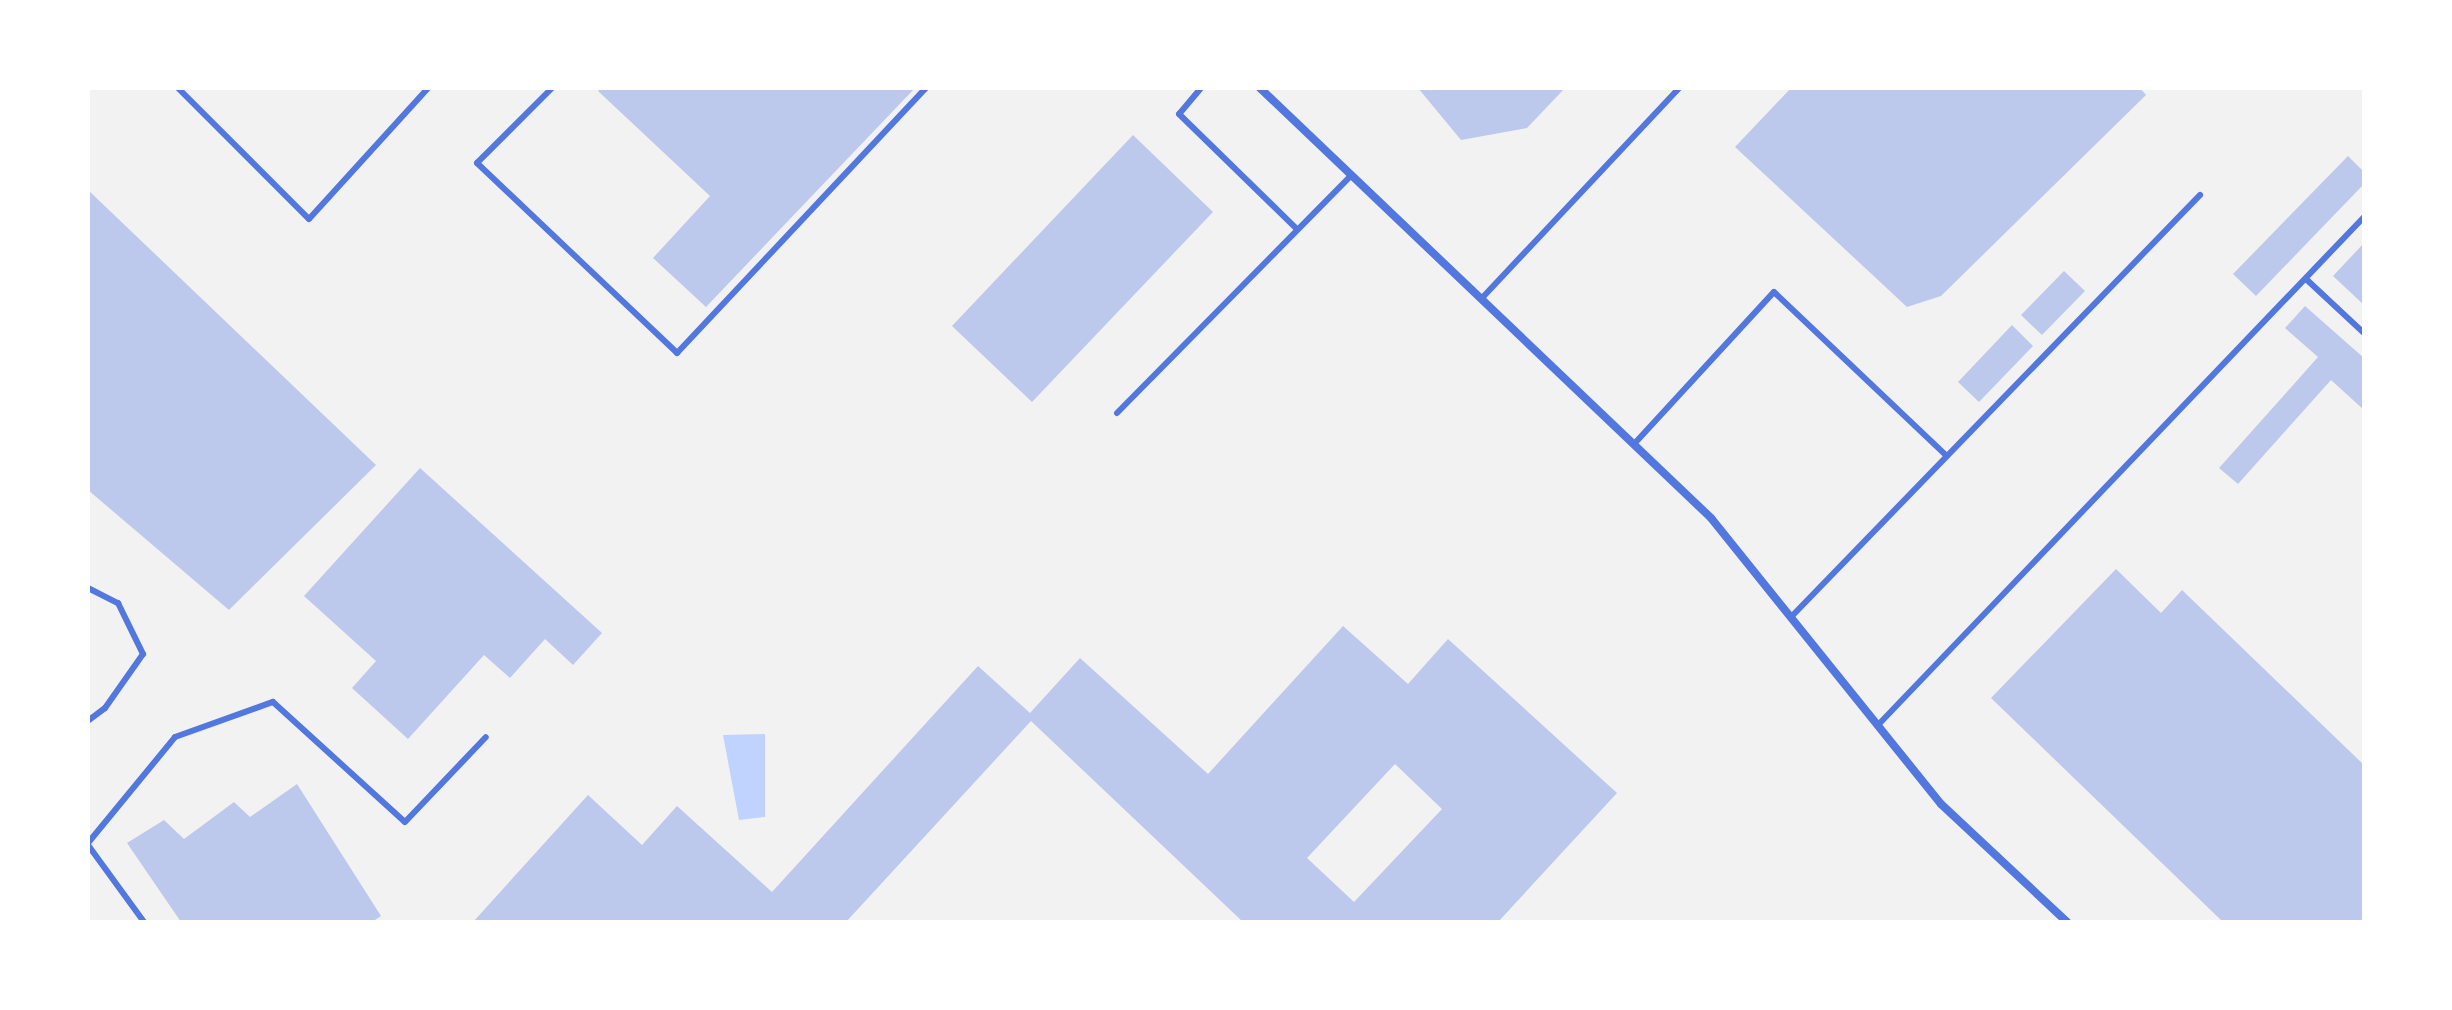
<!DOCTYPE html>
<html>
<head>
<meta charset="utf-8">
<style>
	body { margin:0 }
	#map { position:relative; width:2452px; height:1010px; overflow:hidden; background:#f2f2f2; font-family:"PT Sans",sans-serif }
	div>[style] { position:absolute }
	.water>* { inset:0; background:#bfd3fe }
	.building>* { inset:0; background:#bdc9ec }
	.service>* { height:6px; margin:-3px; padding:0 3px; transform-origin:3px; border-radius:3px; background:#5277de }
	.minor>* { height:8px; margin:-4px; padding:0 4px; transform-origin:4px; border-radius:4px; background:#5277de }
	span { translate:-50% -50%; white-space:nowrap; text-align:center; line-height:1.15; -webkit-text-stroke:6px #fff; paint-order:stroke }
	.frame { position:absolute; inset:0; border:90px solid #fff; pointer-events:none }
</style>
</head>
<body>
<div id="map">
	<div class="water">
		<div style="clip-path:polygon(765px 734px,765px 817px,739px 820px,723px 735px)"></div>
	</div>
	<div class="building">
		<div style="clip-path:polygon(601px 88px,915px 88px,706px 307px,653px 258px,710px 196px,598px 91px)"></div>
		<div style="clip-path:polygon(1418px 88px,1565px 88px,1527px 128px,1461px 140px)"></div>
		<div style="clip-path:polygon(1791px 88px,2140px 88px,2146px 95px,1941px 296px,1907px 307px,1735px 147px)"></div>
		<div style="clip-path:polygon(1133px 135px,1213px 212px,1032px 402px,952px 326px)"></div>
		<div style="clip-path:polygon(2348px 156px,2364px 172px,2364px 184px,2256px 296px,2233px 274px)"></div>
		<div style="clip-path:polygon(88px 190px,376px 465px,229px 610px,88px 490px)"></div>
		<div style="clip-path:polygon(2364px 243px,2364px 305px,2333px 276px)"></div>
		<div style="clip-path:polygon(2064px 271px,2085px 291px,2042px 335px,2021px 315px)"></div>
		<div style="clip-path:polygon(2305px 306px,2364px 358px,2364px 410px,2331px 380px,2238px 484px,2219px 468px,2318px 357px,2285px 328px)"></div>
		<div style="clip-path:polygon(2012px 325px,2033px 346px,1979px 402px,1958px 382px)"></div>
		<div style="clip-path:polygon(420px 468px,602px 633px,573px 665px,545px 639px,510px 678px,484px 655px,408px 739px,352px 688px,376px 661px,304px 596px)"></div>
		<div style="clip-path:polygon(2116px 569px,2161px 613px,2182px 590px,2364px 765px,2364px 922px,2223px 922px,1991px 698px)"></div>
		<div style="clip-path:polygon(evenodd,1343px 626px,1408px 684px,1448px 639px,1617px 793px,1498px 922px,1243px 922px,1031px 721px,846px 922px,473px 922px,588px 795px,642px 845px,677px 806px,772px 892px,978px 666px,1030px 713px,1080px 658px,1208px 774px,1343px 626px,1395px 764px,1442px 809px,1354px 902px,1307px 858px,1395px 764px)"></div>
		<div style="clip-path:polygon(297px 784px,381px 916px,372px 922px,181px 922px,127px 843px,164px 820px,184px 839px,234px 802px,250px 817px)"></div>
	</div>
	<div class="service">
		<div style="left:178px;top:88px;width:185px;rotate:45deg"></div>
		<div style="left:309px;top:219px;width:177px;rotate:-47.7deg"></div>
		<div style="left:552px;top:88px;width:106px;rotate:135deg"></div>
		<div style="left:477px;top:163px;width:276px;rotate:43.5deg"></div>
		<div style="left:677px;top:353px;width:364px;rotate:-46.8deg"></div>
		<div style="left:1201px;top:88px;width:34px;rotate:130deg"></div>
		<div style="left:1179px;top:114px;width:163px;rotate:44.3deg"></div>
		<div style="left:2306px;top:279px;width:79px;rotate:43deg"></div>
		<div style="left:1482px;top:298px;width:288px;rotate:-46.8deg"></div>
		<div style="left:1117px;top:413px;width:334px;rotate:-45.4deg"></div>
		<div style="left:1635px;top:443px;width:205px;rotate:-47.4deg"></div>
		<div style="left:1774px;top:292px;width:238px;rotate:43.5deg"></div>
		<div style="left:88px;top:588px;width:34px;rotate:27deg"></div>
		<div style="left:118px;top:603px;width:57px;rotate:63.9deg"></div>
		<div style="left:143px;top:654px;width:66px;rotate:125.1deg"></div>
		<div style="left:105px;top:708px;width:21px;rotate:143deg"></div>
		<div style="left:1793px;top:615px;width:585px;rotate:-45.9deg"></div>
		<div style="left:1879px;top:724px;width:702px;rotate:-46.27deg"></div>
		<div style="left:88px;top:843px;width:137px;rotate:-50.6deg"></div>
		<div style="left:175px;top:737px;width:104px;rotate:-19.7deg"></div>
		<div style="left:273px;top:702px;width:178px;rotate:42.3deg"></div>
		<div style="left:405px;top:822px;width:117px;rotate:-46.4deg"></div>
		<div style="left:88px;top:845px;width:95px;rotate:54deg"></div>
	</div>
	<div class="minor">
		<div style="left:1260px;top:88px;width:623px;rotate:43.63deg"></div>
		<div style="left:1711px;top:518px;width:367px;rotate:51.2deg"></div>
		<div style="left:1941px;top:804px;width:173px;rotate:43.1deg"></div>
	</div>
	<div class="frame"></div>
</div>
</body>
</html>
